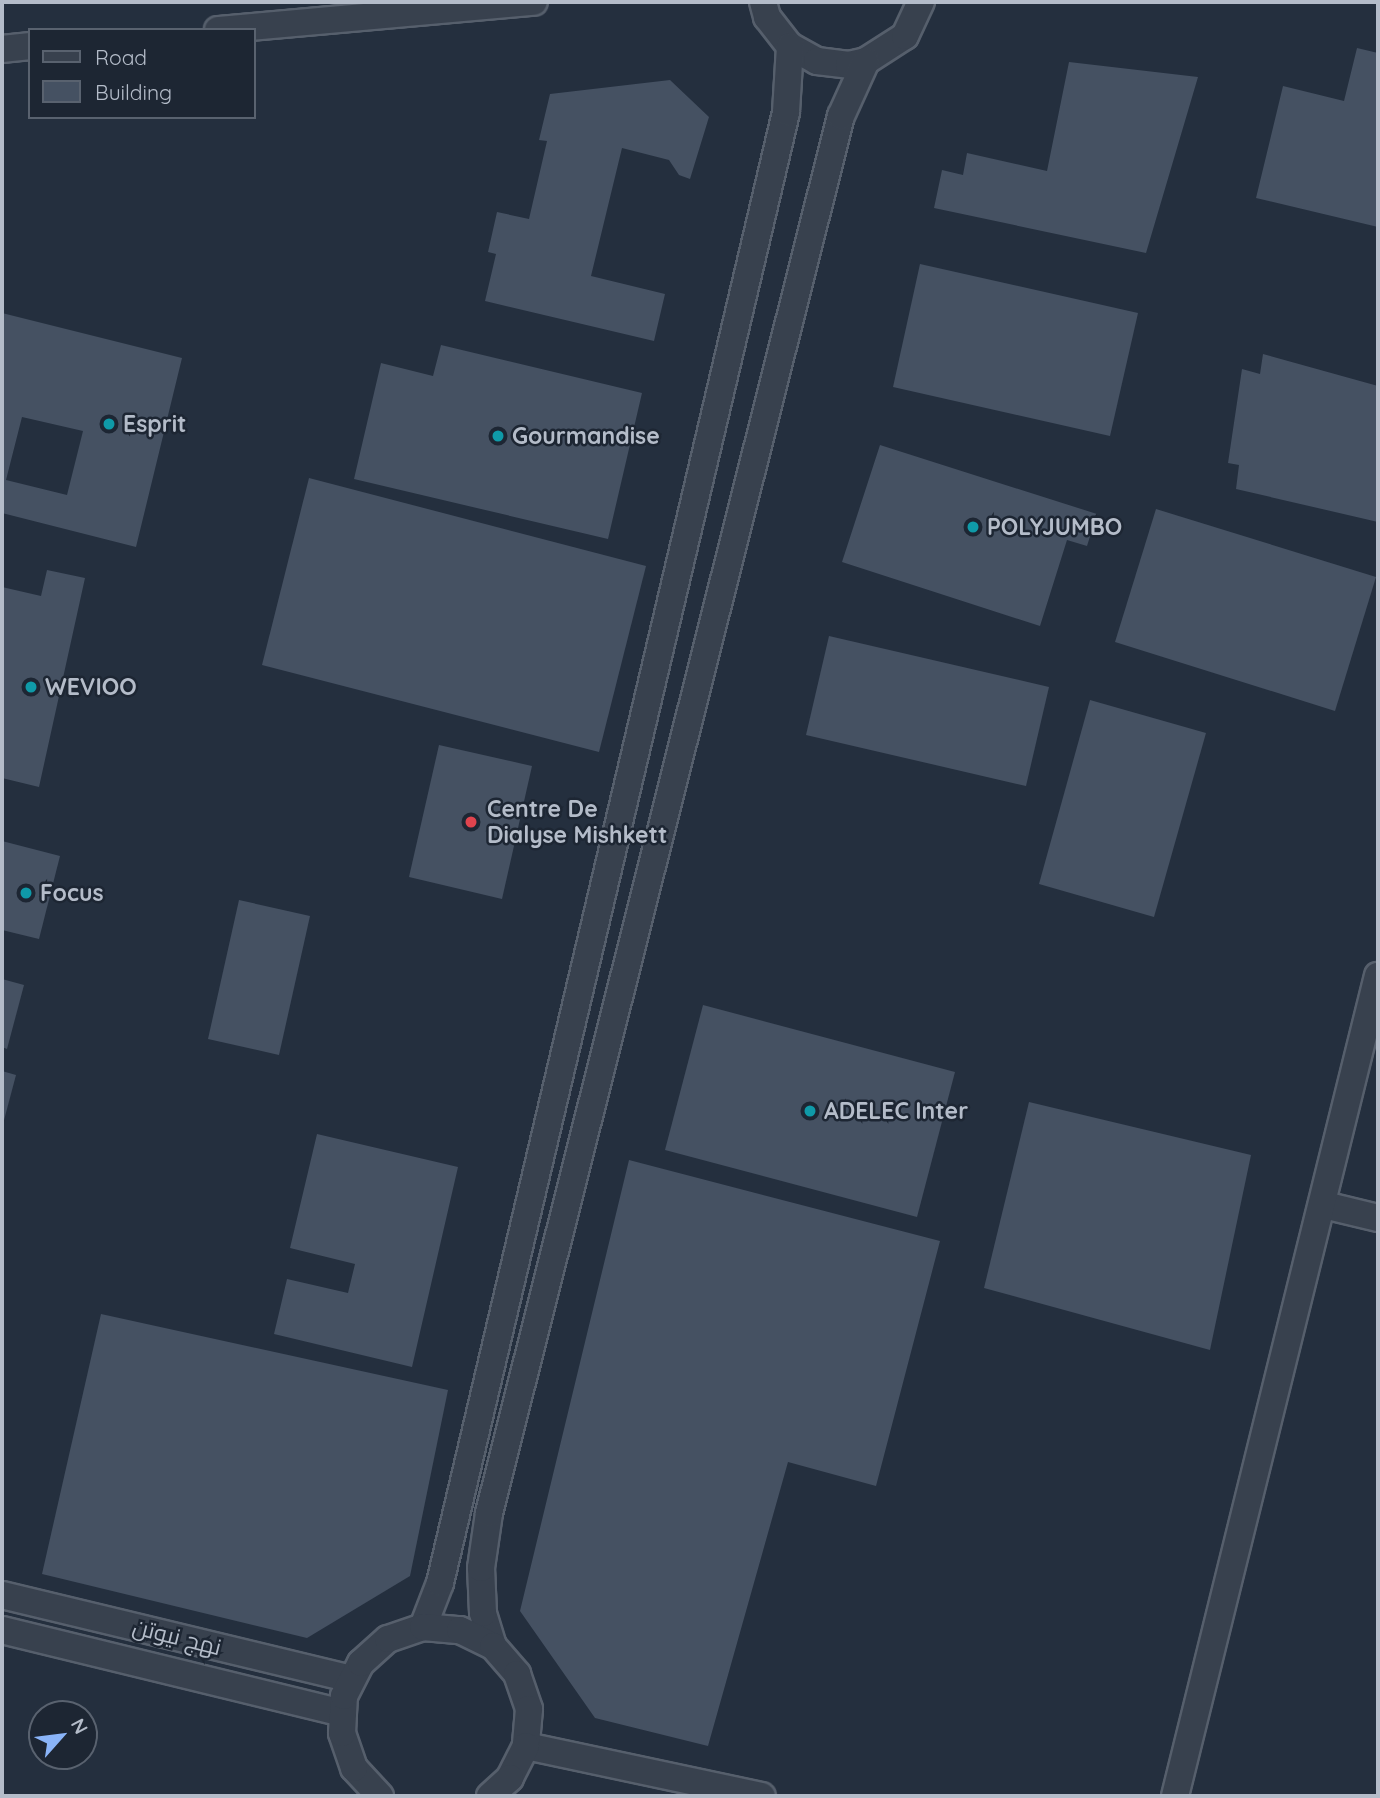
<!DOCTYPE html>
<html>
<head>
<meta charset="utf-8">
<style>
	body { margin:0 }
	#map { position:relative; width:1380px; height:1798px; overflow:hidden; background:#242f3e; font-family:Quicksand,Cairo,sans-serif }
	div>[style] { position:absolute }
	.building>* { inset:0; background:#455162 }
	.roads { filter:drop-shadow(2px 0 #565f6c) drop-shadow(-2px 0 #565f6c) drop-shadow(0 2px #565f6c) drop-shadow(0 -2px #565f6c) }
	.street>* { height:26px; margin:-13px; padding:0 13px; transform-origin:13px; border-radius:13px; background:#38414e }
	.dots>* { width:19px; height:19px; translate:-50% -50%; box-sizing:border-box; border:4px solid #1d2633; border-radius:50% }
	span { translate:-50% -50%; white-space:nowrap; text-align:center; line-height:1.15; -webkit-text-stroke:5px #1d2633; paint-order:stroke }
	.poi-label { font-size:23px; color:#b4bcc9; font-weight:700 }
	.left { translate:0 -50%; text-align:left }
	.street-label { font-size:23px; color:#b4bcc9 }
	.frame { position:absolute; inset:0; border:4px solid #b4bcc9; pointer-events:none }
	.legend { position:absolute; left:28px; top:28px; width:228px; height:91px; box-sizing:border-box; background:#1d2633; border:2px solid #59626f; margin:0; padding:9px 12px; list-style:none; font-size:21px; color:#b4bcc9 }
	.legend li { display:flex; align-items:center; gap:14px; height:35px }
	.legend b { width:35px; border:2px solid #59626f }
	.north { position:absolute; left:28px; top:1700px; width:70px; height:70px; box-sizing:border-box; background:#1d2633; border:2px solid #59626f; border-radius:50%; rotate:62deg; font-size:19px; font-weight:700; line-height:28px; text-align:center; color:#b4bcc9 }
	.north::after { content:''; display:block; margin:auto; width:24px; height:32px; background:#8ab4f8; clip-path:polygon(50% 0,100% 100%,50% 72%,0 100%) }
</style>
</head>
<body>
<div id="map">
	<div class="building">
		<div style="clip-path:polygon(1357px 48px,1378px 53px,1378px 227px,1256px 198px,1283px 86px,1344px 101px)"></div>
		<div style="clip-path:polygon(1069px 62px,1198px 77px,1146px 253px,934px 208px,942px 170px,963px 175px,967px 153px,1047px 171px)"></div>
		<div style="clip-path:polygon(670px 80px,709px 117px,690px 179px,679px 175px,669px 160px,622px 148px,591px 276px,665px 294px,654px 341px,485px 301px,496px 254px,488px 252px,497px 212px,529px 219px,547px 141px,539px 140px,550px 94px)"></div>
		<div style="clip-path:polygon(920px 264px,1138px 313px,1110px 436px,893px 387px)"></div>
		<div style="clip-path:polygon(evenodd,2px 313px,182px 358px,136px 547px,2px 513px,2px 313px,22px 417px,83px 431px,67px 495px,6px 480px,22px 417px)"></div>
		<div style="clip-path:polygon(441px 345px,642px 393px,608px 539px,354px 479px,381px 363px,433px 376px)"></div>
		<div style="clip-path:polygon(1263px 354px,1378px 386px,1378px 522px,1236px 489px,1239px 465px,1228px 463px,1242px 369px,1260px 374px)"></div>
		<div style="clip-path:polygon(880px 445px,1097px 514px,1087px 546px,1067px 540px,1040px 626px,842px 562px)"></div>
		<div style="clip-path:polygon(309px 478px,646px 566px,599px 752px,262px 665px)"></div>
		<div style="clip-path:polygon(1156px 509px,1376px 577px,1335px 711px,1115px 642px)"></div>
		<div style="clip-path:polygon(47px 570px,85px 578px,39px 787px,2px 778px,2px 587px,41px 596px)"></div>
		<div style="clip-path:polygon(829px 636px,1049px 687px,1026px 786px,806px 735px)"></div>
		<div style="clip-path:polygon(1090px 700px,1206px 733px,1154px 917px,1039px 884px)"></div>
		<div style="clip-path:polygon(439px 745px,532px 766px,502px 899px,409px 877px)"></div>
		<div style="clip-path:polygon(2px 841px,60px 856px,39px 939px,2px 930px)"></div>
		<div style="clip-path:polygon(239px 900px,310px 916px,279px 1055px,208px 1039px)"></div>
		<div style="clip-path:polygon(2px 979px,24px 985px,7px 1049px,2px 1047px)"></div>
		<div style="clip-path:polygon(703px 1005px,955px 1072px,917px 1217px,665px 1150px)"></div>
		<div style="clip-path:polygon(2px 1071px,16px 1075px,3px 1124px,2px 1124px)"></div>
		<div style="clip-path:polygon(1029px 1102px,1251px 1155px,1210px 1350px,984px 1288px)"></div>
		<div style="clip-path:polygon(317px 1134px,458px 1167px,412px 1367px,274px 1334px,287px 1279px,348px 1293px,355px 1264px,290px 1248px)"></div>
		<div style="clip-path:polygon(629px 1160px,940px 1241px,876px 1486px,788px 1462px,708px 1746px,595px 1718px,520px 1611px)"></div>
		<div style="clip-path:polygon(101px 1314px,448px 1390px,410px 1576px,307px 1638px,42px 1574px)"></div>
	</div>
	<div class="roads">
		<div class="street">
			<div style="left:763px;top:2px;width:16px;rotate:75deg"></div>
			<div style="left:767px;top:17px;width:37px;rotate:52deg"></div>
			<div style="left:790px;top:46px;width:31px;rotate:29deg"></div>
			<div style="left:817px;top:61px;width:32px;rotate:7deg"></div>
			<div style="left:849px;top:65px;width:17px;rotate:-13deg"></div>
			<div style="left:866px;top:61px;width:46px;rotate:-32.7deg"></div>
			<div style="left:905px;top:36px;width:38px;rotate:-65deg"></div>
			<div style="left:218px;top:30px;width:317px;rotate:-5.1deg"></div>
			<div style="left:2px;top:49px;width:28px;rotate:-6deg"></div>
			<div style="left:1324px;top:1205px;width:56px;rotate:13.5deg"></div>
			<div style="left:2px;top:1595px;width:359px;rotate:13.5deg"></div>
			<div style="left:423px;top:1627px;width:47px;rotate:-68.9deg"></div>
			<div style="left:440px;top:1583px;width:1511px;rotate:-76.76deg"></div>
			<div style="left:786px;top:112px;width:66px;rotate:-86.5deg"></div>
			<div style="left:2px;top:1630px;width:351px;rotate:13.7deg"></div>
			<div style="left:493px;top:1646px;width:34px;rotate:-107deg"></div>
			<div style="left:483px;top:1613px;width:45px;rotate:-92.5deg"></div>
			<div style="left:481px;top:1568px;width:56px;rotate:-81.7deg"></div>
			<div style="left:489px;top:1513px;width:1441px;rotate:-75.86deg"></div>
			<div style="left:841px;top:116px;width:60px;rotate:-65.6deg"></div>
			<div style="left:526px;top:1746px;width:241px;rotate:12deg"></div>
			<div style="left:380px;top:1796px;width:38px;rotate:-133deg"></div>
			<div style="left:354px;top:1768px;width:37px;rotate:-109deg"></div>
			<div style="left:342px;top:1733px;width:37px;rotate:-87deg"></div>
			<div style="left:344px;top:1696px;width:37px;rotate:-63deg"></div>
			<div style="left:361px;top:1663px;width:36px;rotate:-42deg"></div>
			<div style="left:388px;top:1639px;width:37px;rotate:-19deg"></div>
			<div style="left:423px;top:1627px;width:37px;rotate:5deg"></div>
			<div style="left:460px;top:1630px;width:37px;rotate:26deg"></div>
			<div style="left:493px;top:1646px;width:37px;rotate:49deg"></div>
			<div style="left:517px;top:1674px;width:37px;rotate:71deg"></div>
			<div style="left:529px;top:1709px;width:37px;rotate:95deg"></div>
			<div style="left:526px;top:1746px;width:36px;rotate:117deg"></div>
			<div style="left:510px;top:1778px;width:27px;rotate:138deg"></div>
			<div style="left:1175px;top:1796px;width:845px;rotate:-76.1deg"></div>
		</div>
	</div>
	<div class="dots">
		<div style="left:109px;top:424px;background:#0f9aa8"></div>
		<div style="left:498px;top:436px;background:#0f9aa8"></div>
		<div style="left:973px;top:527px;background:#0f9aa8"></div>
		<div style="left:31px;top:687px;background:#0f9aa8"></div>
		<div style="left:471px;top:822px;background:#e0444e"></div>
		<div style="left:26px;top:893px;background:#0f9aa8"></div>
		<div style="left:810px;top:1111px;background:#0f9aa8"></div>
	</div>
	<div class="poi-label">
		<span class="left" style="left:123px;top:424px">Esprit</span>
		<span class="left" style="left:512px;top:436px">Gourmandise</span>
		<span class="left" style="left:987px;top:527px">POLYJUMBO</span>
		<span class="left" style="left:45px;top:687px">WEVIOO</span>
		<span class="left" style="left:487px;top:822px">Centre De<br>Dialyse Mishkett</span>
		<span class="left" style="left:40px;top:893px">Focus</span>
		<span class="left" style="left:824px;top:1111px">ADELEC Inter</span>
	</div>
	<div class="street-label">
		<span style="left:177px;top:1637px;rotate:14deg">نهج نيوتن</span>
	</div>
	<div class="frame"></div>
	<ul class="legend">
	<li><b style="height:9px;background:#38414e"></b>Road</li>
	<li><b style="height:19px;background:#455162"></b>Building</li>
	</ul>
	<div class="north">N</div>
</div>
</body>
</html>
